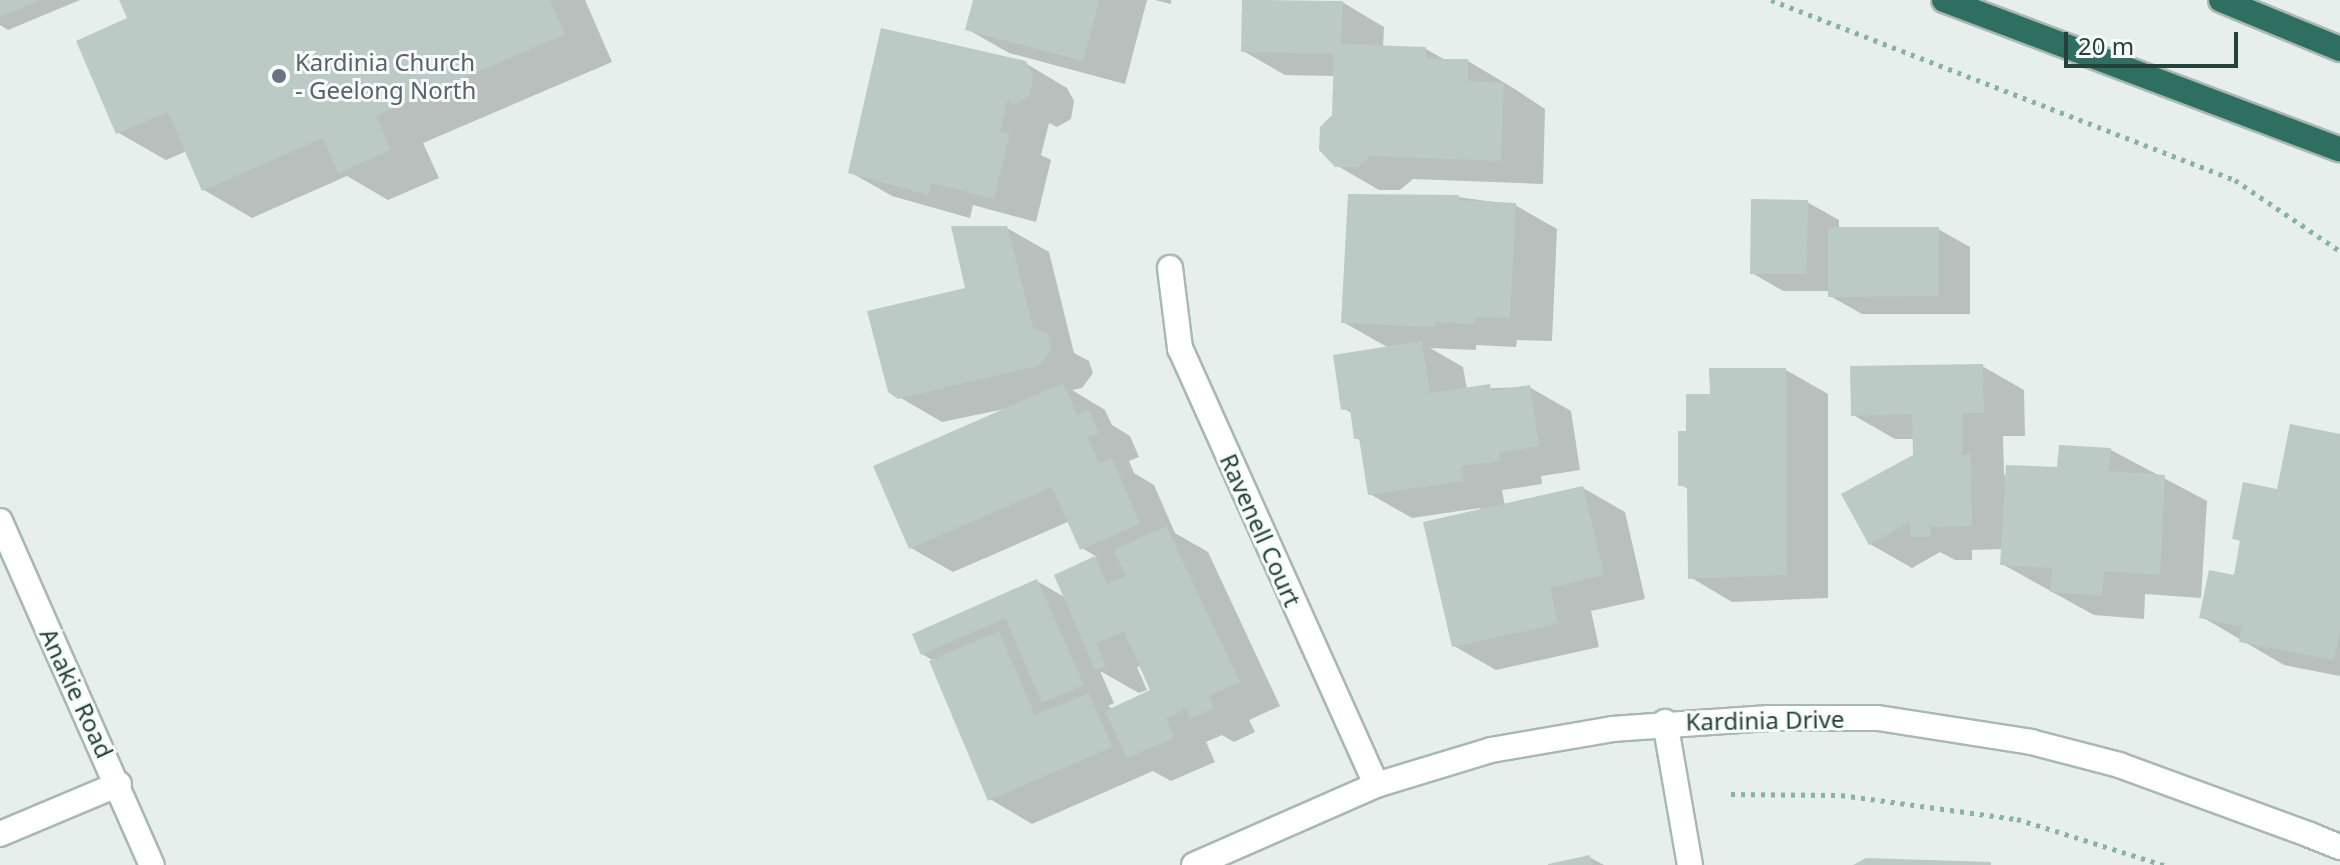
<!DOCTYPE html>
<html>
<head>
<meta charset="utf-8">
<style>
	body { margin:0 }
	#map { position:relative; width:2340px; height:865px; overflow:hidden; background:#e6efeb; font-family:"Noto Sans",sans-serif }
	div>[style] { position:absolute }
	.shadow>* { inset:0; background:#0003 }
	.building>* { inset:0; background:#bbcac4 }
	.path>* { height:5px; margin-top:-2.5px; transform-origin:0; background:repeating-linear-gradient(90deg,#86b3a5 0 4px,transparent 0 10px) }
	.roads { filter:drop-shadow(2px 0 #a8b8b2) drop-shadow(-2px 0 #a8b8b2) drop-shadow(0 2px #a8b8b2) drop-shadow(0 -2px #a8b8b2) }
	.lane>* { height:24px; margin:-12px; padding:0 12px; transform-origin:12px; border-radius:12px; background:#fff }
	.street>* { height:24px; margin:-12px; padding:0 12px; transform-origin:12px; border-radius:12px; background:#fff }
	.secondary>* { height:24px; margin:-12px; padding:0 12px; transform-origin:12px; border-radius:12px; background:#fff }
	.highway>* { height:24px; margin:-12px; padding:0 12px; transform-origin:12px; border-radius:12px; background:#2f6f62 }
	.dots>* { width:22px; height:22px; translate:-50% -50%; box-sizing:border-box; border:4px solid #f7fbf9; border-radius:50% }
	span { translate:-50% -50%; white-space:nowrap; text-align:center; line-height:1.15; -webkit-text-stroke:6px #f7fbf9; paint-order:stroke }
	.worship-label { font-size:24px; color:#5b616d }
	.left { translate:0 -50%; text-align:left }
	.street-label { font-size:24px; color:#24423a }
	.scale { position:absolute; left:2064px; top:32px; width:174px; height:36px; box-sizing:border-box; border:4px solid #24423a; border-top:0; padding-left:10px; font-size:24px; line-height:28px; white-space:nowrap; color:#24423a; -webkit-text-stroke:6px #f7fbf9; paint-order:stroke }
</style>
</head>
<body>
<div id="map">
	<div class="shadow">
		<div style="clip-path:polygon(0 0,80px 0,8px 30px,0 25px)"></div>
		<div style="clip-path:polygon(122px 0,585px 0,612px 62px,423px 143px,439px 178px,388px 200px,347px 176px,252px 218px,204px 190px,187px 151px,166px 160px,117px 132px,130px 19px)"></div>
		<div style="clip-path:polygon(975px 0,1147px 0,1125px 84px,1009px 53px,967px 29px)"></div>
		<div style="clip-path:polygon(1155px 0,1171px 0,1171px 4px)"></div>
		<div style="clip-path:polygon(1244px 0,1342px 2px,1384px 27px,1383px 48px,1426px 49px,1447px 61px,1468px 61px,1510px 86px,1545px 109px,1543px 184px,1413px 179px,1400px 190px,1379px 190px,1336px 165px,1335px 76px,1285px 75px,1243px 51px)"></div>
		<div style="clip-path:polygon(1025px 63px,1067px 88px,1074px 101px,1071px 119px,1057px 127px,1049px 123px,1041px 155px,1051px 160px,1036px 222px,973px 205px,970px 218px,892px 196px,850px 172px)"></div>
		<div style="clip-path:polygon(1458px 197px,1515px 205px,1557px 229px,1552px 341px,1517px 340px,1516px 347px,1476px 345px,1476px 350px,1430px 348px,1463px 367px,1467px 389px,1529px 387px,1571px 411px,1580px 470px,1541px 476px,1542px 484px,1502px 490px,1505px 506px,1583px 488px,1625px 512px,1645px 599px,1591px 611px,1599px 647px,1496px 670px,1454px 646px,1480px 508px,1412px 518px,1370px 494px,1362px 441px,1356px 438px,1353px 414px,1343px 408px,1389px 348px,1343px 322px)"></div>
		<div style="clip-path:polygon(1807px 202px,1839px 220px,1839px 229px,1938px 229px,1970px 247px,1970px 314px,1862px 314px,1830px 296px,1830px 291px,1783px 291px,1752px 273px)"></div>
		<div style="clip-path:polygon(evenodd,1007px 228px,1049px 252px,1074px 353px,1089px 361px,1093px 373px,1082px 388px,1072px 390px,1105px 410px,1112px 425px,1130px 436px,1139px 457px,1129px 461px,1134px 473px,1154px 485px,1175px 533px,1208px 552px,1280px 706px,1249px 720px,1255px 732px,1234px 742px,1222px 735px,1206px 742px,1215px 762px,1171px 781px,1153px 771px,1032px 824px,990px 799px,934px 661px,922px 654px,1037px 581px,1066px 598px,1056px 576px,1097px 557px,1082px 548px,1070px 521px,953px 572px,911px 548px,1014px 407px,942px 422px,899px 397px,1007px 228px,1141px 666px,1153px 691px,1113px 709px,1108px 706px,1114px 703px,1100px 671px,1139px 693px,1147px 690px,1137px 667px,1141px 666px)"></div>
		<div style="clip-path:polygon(1982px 366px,2024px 390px,2025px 436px,2003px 436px,2004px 475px,2059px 470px,2111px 450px,2207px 501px,2201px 598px,2145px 594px,2144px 619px,2094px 615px,2002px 564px,2003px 549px,1972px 550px,1972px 560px,1955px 560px,1940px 552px,1912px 568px,1870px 544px,1915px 456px,1915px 439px,1895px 439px,1853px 415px)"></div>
		<div style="clip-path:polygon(1786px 370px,1828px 394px,1828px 598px,1732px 602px,1690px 577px,1688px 489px,1680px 484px,1688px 433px)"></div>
		<div style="clip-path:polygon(2340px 436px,2340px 676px,2284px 665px,2202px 617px,2236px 577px,2242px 542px,2234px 538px)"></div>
		<div style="clip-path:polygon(1589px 857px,1604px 865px,1551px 865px)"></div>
	</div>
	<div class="building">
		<div style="clip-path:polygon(0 0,41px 0,0 17px)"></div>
		<div style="clip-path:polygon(119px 0,550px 0,565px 34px,376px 116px,391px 150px,338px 173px,323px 138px,202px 191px,168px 112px,116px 134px,76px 41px,127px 18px)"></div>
		<div style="clip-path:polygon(973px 0,1099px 0,1083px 61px,965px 30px)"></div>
		<div style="clip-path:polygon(1242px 0,1343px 1px,1341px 44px,1426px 47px,1426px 59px,1468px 59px,1468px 81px,1504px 83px,1501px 161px,1370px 156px,1358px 167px,1335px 167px,1319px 150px,1320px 127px,1332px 115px,1334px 54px,1241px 52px)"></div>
		<div style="clip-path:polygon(881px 28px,1026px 61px,1033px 76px,1030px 95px,1014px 105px,1007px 101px,1000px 132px,1010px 134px,994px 199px,931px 183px,928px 195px,848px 173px)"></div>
		<div style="clip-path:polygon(1348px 194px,1459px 195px,1459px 200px,1516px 203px,1510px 318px,1475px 317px,1475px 324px,1435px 322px,1435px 327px,1341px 323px)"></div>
		<div style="clip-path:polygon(1751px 199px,1808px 200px,1807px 274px,1750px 274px)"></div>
		<div style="clip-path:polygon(951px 226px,1007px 226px,1033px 327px,1048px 335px,1051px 348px,1040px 365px,898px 399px,888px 392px,867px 311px,965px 288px)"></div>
		<div style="clip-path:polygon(1828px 227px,1939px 227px,1939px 296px,1828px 297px)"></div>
		<div style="clip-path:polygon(1422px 341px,1430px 393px,1490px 384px,1491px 391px,1530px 385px,1539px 446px,1499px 453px,1501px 461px,1461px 466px,1464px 481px,1368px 495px,1359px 438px,1354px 439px,1350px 409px,1341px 410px,1333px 355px)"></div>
		<div style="clip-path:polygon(1983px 364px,1984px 413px,1962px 413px,1962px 455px,1971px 454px,1972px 526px,1931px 527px,1931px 537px,1911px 537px,1910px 522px,1869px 545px,1841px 494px,1913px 455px,1912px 414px,1851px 416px,1850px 366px)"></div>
		<div style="clip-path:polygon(1709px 368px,1786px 368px,1787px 575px,1688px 579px,1687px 486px,1678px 486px,1678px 431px,1686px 431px,1686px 394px,1710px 394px)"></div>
		<div style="clip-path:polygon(1063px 383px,1077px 415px,1089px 409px,1099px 433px,1088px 437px,1099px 463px,1112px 458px,1140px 524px,1080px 550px,1052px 487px,909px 549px,873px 466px)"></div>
		<div style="clip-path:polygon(2290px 424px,2340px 434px,2340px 630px,2334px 660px,2239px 642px,2242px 627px,2199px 618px,2209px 570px,2234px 575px,2240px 540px,2232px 539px,2243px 482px,2277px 489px)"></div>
		<div style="clip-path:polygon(2059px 445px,2111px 448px,2109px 471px,2165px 475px,2160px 575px,2104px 571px,2102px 596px,2050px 592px,2052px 568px,2000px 565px,2006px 465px,2057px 467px)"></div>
		<div style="clip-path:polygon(1583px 486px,1604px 575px,1550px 588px,1558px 624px,1452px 647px,1423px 522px)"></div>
		<div style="clip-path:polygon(1166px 526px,1240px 682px,1209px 696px,1214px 708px,1190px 719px,1186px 709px,1166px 718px,1174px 738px,1127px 758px,1105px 711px,1150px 690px,1124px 632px,1096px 643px,1106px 666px,1095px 670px,1054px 575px,1095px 556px,1107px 584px,1126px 576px,1113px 550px)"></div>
		<div style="clip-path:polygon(1037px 579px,1084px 685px,1042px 703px,1005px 618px,921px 655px,912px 634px)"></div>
		<div style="clip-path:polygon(999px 631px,1035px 715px,1089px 693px,1112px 747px,988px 801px,929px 661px)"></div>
		<div style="clip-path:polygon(1590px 855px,1592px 865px,1548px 865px,1548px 864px)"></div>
		<div style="clip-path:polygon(1866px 858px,1991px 862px,1991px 865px,1853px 865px)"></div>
	</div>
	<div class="path">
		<div style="left:1771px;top:0;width:498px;rotate:21.2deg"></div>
		<div style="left:2235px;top:180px;width:127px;rotate:34.1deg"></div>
		<div style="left:1731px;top:794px;width:110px;rotate:0.5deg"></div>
		<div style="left:1841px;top:795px;width:178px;rotate:7.8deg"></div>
		<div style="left:2017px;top:819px;width:154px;rotate:17.4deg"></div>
	</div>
	<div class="roads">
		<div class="lane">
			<div style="left:2310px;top:835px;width:32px;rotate:22deg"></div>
		</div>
		<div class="street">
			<div style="left:1170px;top:268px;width:81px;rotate:82.9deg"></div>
			<div style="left:1180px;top:348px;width:479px;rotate:65.8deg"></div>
			<div style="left:1665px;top:722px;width:145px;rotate:80.1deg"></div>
			<div style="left:0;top:834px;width:129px;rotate:-22.8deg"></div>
			<div style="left:1194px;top:865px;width:199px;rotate:-23.7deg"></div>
			<div style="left:1376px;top:785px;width:120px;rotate:-16.9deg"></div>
			<div style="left:1491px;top:750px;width:123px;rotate:-9.8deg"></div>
			<div style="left:1612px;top:729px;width:157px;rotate:-4deg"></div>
			<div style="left:1769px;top:718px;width:109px"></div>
			<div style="left:1878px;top:718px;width:155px;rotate:8.9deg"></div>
			<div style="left:2031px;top:742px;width:91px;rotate:14.6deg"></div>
			<div style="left:2119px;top:765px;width:203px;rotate:20.1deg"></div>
		</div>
		<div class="secondary">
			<div style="left:0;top:521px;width:376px;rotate:66.2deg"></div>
		</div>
		<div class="highway">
			<div style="left:1944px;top:0;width:423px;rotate:20.7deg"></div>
			<div style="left:2221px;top:0;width:129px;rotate:22.4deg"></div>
		</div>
	</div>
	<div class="dots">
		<div style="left:279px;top:76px;background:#6b7280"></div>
	</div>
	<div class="worship-label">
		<span class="left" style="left:295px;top:76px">Kardinia Church<br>- Geelong North</span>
	</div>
	<div class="street-label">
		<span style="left:1261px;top:530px;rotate:66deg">Ravenell Court</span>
		<span style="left:77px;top:693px;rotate:65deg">Anakie Road</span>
		<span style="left:1765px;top:720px;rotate:-1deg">Kardinia Drive</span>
	</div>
	<div class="scale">20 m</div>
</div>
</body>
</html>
